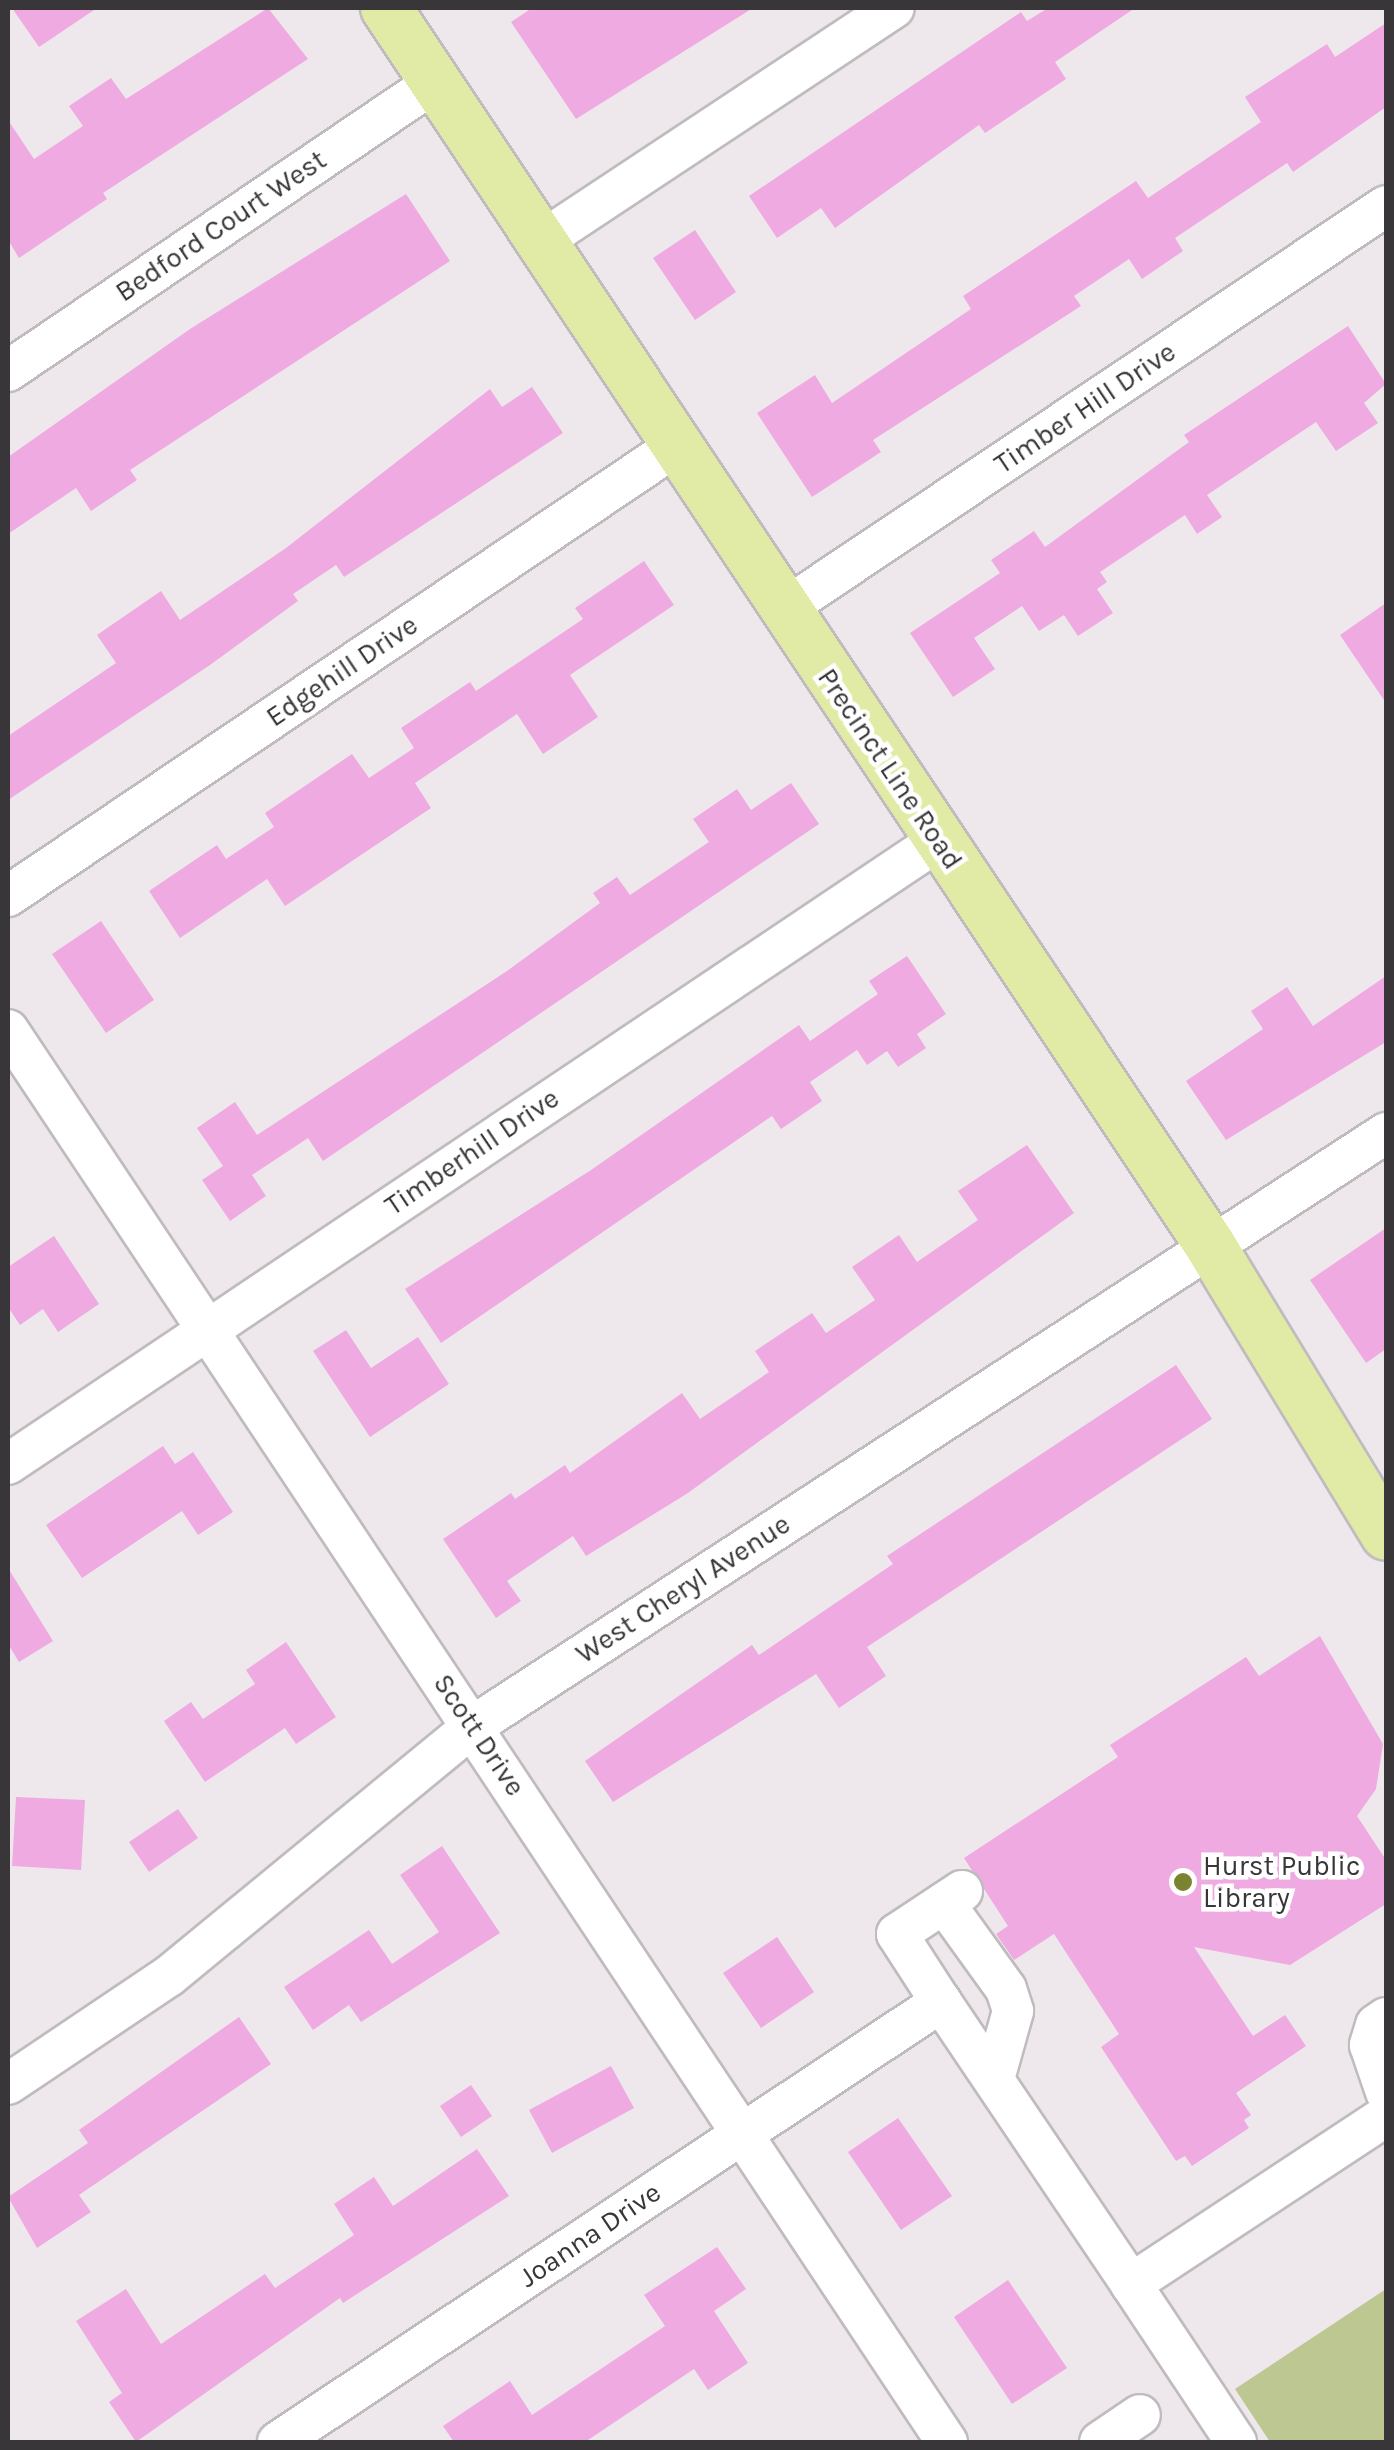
<!DOCTYPE html>
<html>
<head>
<meta charset="utf-8">
<style>
	body { margin:0 }
	#map { position:relative; width:1394px; height:2450px; overflow:hidden; background:#eee8ed; font-family:Karla,sans-serif }
	div>[style] { position:absolute }
	.green>* { inset:0; background:#bdc791 }
	.building>* { inset:0; background:#efaae2 }
	.roads { filter:drop-shadow(2px 0 #c0bbbf) drop-shadow(-2px 0 #c0bbbf) drop-shadow(0 2px #c0bbbf) drop-shadow(0 -2px #c0bbbf) }
	.minor>* { height:40px; margin:-20px; padding:0 20px; transform-origin:20px; border-radius:20px; background:#fff }
	.major>* { height:50px; margin:-25px; padding:0 25px; transform-origin:25px; border-radius:25px; background:#e1eba5 }
	.dots>* { width:28px; height:28px; translate:-50% -50%; box-sizing:border-box; border:5px solid #fff; border-radius:50% }
	span { translate:-50% -50%; white-space:nowrap; text-align:center; line-height:1.15; -webkit-text-stroke:9px #fff; paint-order:stroke }
	.street-label { font-size:28px; color:#383638 }
	.poi-label { font-size:28px; color:#383638 }
	.left { translate:0 -50%; text-align:left }
	.frame { position:absolute; inset:0; border:10px solid #383638; pointer-events:none }
</style>
</head>
<body>
<div id="map">
	<div class="green">
		<div style="clip-path:polygon(1386px 2289px,1386px 2442px,1270px 2442px,1235px 2389px)"></div>
	</div>
	<div class="building">
		<div style="clip-path:polygon(12px 8px,97px 8px,39px 47px)"></div>
		<div style="clip-path:polygon(268px 8px,308px 59px,103px 193px,107px 199px,19px 258px,8px 240px,8px 120px,34px 159px,83px 126px,69px 106px,111px 78px,126px 99px)"></div>
		<div style="clip-path:polygon(532px 8px,753px 8px,576px 119px,511px 22px)"></div>
		<div style="clip-path:polygon(1048px 8px,1135px 8px,1055px 62px,1066px 79px,985px 133px,979px 125px,835px 228px,821px 208px,777px 238px,749px 196px,1021px 12px,1027px 21px)"></div>
		<div style="clip-path:polygon(1386px 23px,1386px 107px,1293px 172px,1287px 163px,1175px 238px,1183px 251px,1142px 279px,1129px 259px,1074px 296px,1081px 306px,873px 440px,881px 452px,812px 497px,757px 413px,815px 375px,832px 403px,971px 309px,963px 296px,1040px 245px,1136px 181px,1148px 198px,1261px 122px,1245px 97px,1327px 44px,1335px 57px)"></div>
		<div style="clip-path:polygon(406px 194px,450px 261px,130px 470px,137px 480px,91px 511px,76px 488px,8px 534px,8px 457px,190px 329px)"></div>
		<div style="clip-path:polygon(695px 230px,736px 292px,695px 320px,653px 258px)"></div>
		<div style="clip-path:polygon(1348px 326px,1386px 384px,1364px 403px,1378px 423px,1336px 451px,1316px 422px,1207px 495px,1222px 517px,1197px 534px,1185px 515px,1100px 572px,1107px 582px,1097px 589px,1113px 613px,1078px 636px,1064px 615px,1039px 631px,1022px 606px,974px 638px,995px 669px,953px 697px,910px 633px,1000px 573px,991px 560px,1034px 531px,1045px 547px,1189px 442px,1184px 435px)"></div>
		<div style="clip-path:polygon(532px 387px,563px 433px,344px 577px,336px 565px,293px 594px,298px 601px,210px 665px,8px 800px,8px 736px,116px 663px,97px 635px,161px 591px,180px 620px,286px 548px,490px 389px,502px 407px)"></div>
		<div style="clip-path:polygon(644px 561px,674px 605px,570px 675px,598px 717px,543px 754px,517px 714px,415px 783px,431px 808px,285px 906px,267px 879px,180px 938px,149px 891px,217px 845px,226px 859px,274px 827px,265px 813px,352px 754px,369px 778px,414px 748px,401px 728px,470px 682px,476px 691px,583px 619px,575px 608px)"></div>
		<div style="clip-path:polygon(1386px 603px,1386px 703px,1340px 635px)"></div>
		<div style="clip-path:polygon(791px 783px,819px 824px,323px 1161px,308px 1138px,252px 1175px,266px 1196px,230px 1221px,202px 1180px,223px 1166px,197px 1128px,235px 1102px,257px 1135px,507px 971px,600px 903px,593px 893px,617px 877px,630px 895px,709px 842px,693px 819px,737px 789px,751px 810px)"></div>
		<div style="clip-path:polygon(101px 921px,154px 1000px,106px 1033px,52px 954px)"></div>
		<div style="clip-path:polygon(907px 956px,946px 1014px,917px 1034px,926px 1048px,898px 1067px,887px 1051px,867px 1065px,857px 1050px,810px 1082px,822px 1101px,781px 1129px,772px 1116px,441px 1343px,405px 1289px,591px 1170px,799px 1025px,810px 1041px,878px 994px,869px 981px)"></div>
		<div style="clip-path:polygon(1386px 976px,1386px 1042px,1226px 1140px,1186px 1081px,1263px 1029px,1251px 1011px,1287px 987px,1313px 1026px)"></div>
		<div style="clip-path:polygon(1027px 1145px,1074px 1213px,688px 1493px,586px 1556px,573px 1536px,507px 1581px,521px 1601px,496px 1618px,443px 1539px,511px 1493px,515px 1499px,565px 1465px,570px 1473px,682px 1393px,700px 1419px,769px 1372px,755px 1351px,812px 1313px,826px 1333px,875px 1300px,852px 1267px,899px 1235px,917px 1262px,978px 1220px,958px 1191px)"></div>
		<div style="clip-path:polygon(1386px 1228px,1386px 1349px,1366px 1363px,1310px 1280px)"></div>
		<div style="clip-path:polygon(54px 1236px,99px 1304px,58px 1332px,43px 1309px,20px 1325px,8px 1307px,8px 1267px)"></div>
		<div style="clip-path:polygon(346px 1330px,371px 1368px,418px 1337px,449px 1384px,370px 1437px,313px 1351px)"></div>
		<div style="clip-path:polygon(1176px 1365px,1212px 1419px,867px 1647px,886px 1676px,839px 1708px,816px 1674px,613px 1802px,585px 1761px,752px 1645px,759px 1655px,893px 1564px,887px 1556px)"></div>
		<div style="clip-path:polygon(163px 1446px,175px 1464px,193px 1452px,233px 1512px,198px 1535px,182px 1511px,82px 1578px,46px 1525px)"></div>
		<div style="clip-path:polygon(8px 1568px,53px 1641px,19px 1662px,8px 1644px)"></div>
		<div style="clip-path:polygon(1320px 1636px,1383px 1744px,1376px 1789px,1357px 1816px,1386px 1860px,1386px 1904px,1290px 1965px,1194px 1947px,1253px 2036px,1285px 2015px,1306px 2046px,1236px 2093px,1251px 2115px,1244px 2120px,1249px 2128px,1192px 2166px,1185px 2156px,1176px 2161px,1101px 2047px,1119px 2034px,1054px 1934px,1014px 1960px,996px 1934px,1008px 1926px,964px 1858px,1118px 1757px,1110px 1745px,1246px 1657px,1259px 1676px)"></div>
		<div style="clip-path:polygon(286px 1642px,336px 1717px,296px 1744px,285px 1728px,205px 1782px,164px 1721px,191px 1702px,203px 1719px,255px 1684px,246px 1670px)"></div>
		<div style="clip-path:polygon(16px 1797px,85px 1800px,81px 1870px,12px 1866px)"></div>
		<div style="clip-path:polygon(178px 1809px,198px 1838px,149px 1872px,129px 1842px)"></div>
		<div style="clip-path:polygon(442px 1846px,500px 1933px,361px 2022px,349px 2005px,313px 2030px,284px 1987px,369px 1930px,392px 1964px,439px 1932px,400px 1875px)"></div>
		<div style="clip-path:polygon(777px 1937px,814px 1992px,761px 2028px,723px 1973px)"></div>
		<div style="clip-path:polygon(239px 2017px,271px 2064px,79px 2195px,91px 2212px,37px 2248px,8px 2197px,88px 2143px,79px 2130px)"></div>
		<div style="clip-path:polygon(611px 2066px,634px 2108px,552px 2153px,529px 2110px)"></div>
		<div style="clip-path:polygon(471px 2085px,492px 2116px,461px 2137px,440px 2106px)"></div>
		<div style="clip-path:polygon(898px 2118px,952px 2196px,901px 2230px,848px 2152px)"></div>
		<div style="clip-path:polygon(477px 2149px,509px 2196px,343px 2303px,340px 2298px,136px 2442px,109px 2402px,122px 2393px,76px 2321px,126px 2289px,161px 2344px,265px 2274px,275px 2288px,354px 2235px,334px 2204px,374px 2177px,393px 2206px)"></div>
		<div style="clip-path:polygon(717px 2247px,746px 2289px,714px 2311px,748px 2363px,708px 2390px,694px 2369px,585px 2442px,454px 2442px,443px 2426px,510px 2381px,532px 2415px,665px 2326px,644px 2295px)"></div>
		<div style="clip-path:polygon(1008px 2280px,1067px 2368px,1012px 2404px,954px 2317px)"></div>
	</div>
	<div class="roads">
		<div class="minor">
			<div style="left:540px;top:242px;width:424px;rotate:-33.5deg"></div>
			<div style="left:8px;top:371px;width:516px;rotate:-34.09deg"></div>
			<div style="left:784px;top:609px;width:724px;rotate:-33.8deg"></div>
			<div style="left:8px;top:896px;width:805px;rotate:-33.97deg"></div>
			<div style="left:8px;top:1030px;width:1696px;rotate:56.38deg"></div>
			<div style="left:8px;top:1464px;width:1119px;rotate:-33.82deg"></div>
			<div style="left:944px;top:1903px;width:106px;rotate:54.2deg"></div>
			<div style="left:1006px;top:1989px;width:23px;rotate:72deg"></div>
			<div style="left:1013px;top:2011px;width:71px;rotate:105.6deg"></div>
			<div style="left:941px;top:2002px;width:81px;rotate:-122.9deg"></div>
			<div style="left:897px;top:1934px;width:78px;rotate:-33.5deg"></div>
			<div style="left:1386px;top:2018px;width:12px;rotate:145deg"></div>
			<div style="left:1376px;top:2025px;width:21px;rotate:107deg"></div>
			<div style="left:1370px;top:2045px;width:50px;rotate:71.2deg"></div>
			<div style="left:8px;top:2084px;width:194px;rotate:-33.9deg"></div>
			<div style="left:169px;top:1976px;width:394px;rotate:-39.4deg"></div>
			<div style="left:473px;top:1726px;width:1089px;rotate:-33deg"></div>
			<div style="left:1131px;top:2284px;width:190px;rotate:56.4deg"></div>
			<div style="left:278px;top:2442px;width:796px;rotate:-33.57deg"></div>
			<div style="left:941px;top:2002px;width:340px;rotate:56deg"></div>
			<div style="left:1131px;top:2284px;width:305px;rotate:-33.4deg"></div>
			<div style="left:1100px;top:2442px;width:48px;rotate:-34deg"></div>
		</div>
		<div class="major">
			<div style="left:386px;top:8px;width:1486px;rotate:56.33deg"></div>
			<div style="left:1210px;top:1245px;width:339px;rotate:58.7deg"></div>
		</div>
	</div>
	<div class="dots">
		<div style="left:1183px;top:1882px;background:#798330"></div>
	</div>
	<div class="street-label">
		<span style="left:221px;top:226px;rotate:-34deg">Bedford Court West</span>
		<span style="left:1085px;top:408px;rotate:-34deg">Timber Hill Drive</span>
		<span style="left:342px;top:671px;rotate:-34deg">Edgehill Drive</span>
		<span style="left:890px;top:769px;rotate:56deg">Precinct Line Road</span>
		<span style="left:472px;top:1152px;rotate:-34deg">Timberhill Drive</span>
		<span style="left:683px;top:1589px;rotate:-33deg">West Cheryl Avenue</span>
		<span style="left:479px;top:1735px;rotate:56deg">Scott Drive</span>
		<span style="left:590px;top:2235px;rotate:-34deg">Joanna Drive</span>
	</div>
	<div class="poi-label">
		<span class="left" style="left:1203px;top:1882px">Hurst Public<br>Library</span>
	</div>
	<div class="frame"></div>
</div>
</body>
</html>
